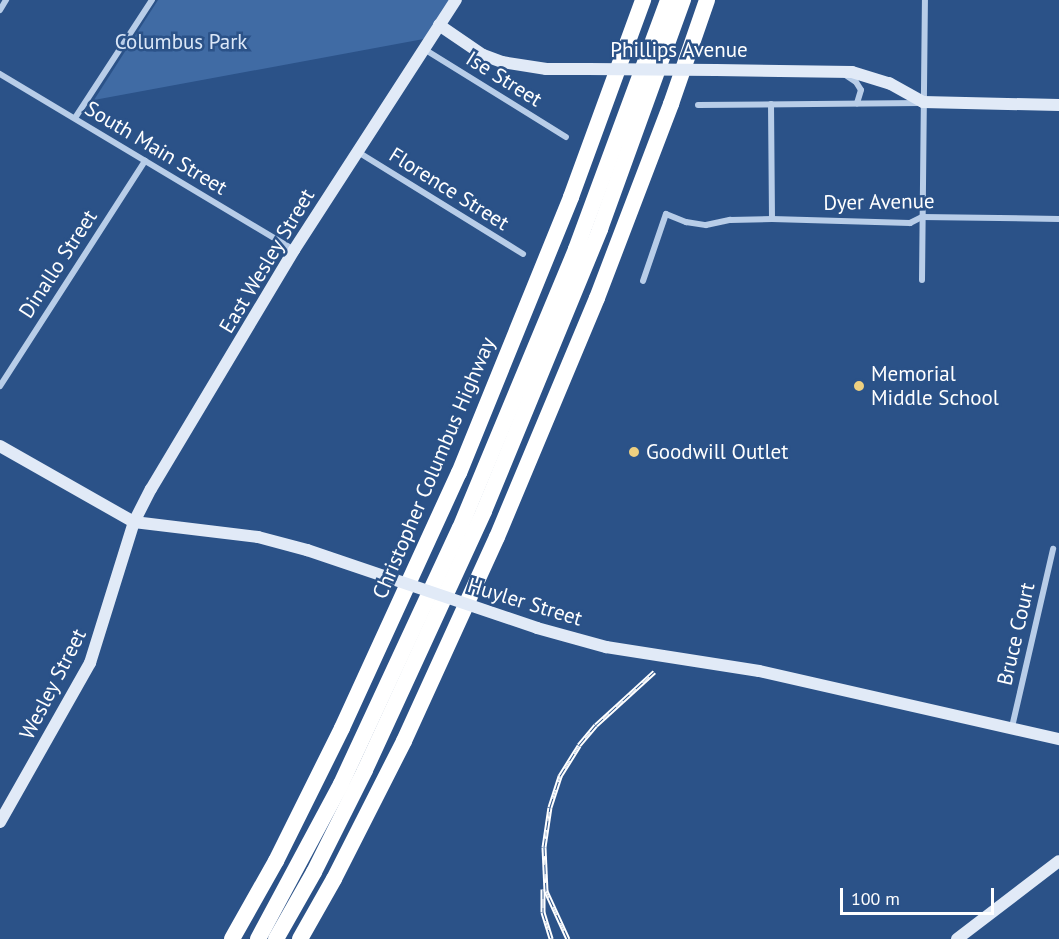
<!DOCTYPE html>
<html>
<head>
<meta charset="utf-8">
<style>
	body { margin:0 }
	#map { position:relative; width:1059px; height:939px; overflow:hidden; background:#2b5288; font-family:"PT Sans",sans-serif }
	div>[style] { position:absolute }
	.green>* { inset:0; background:#406ba4 }
	.street>* { height:6px; margin:-3px; padding:0 3px; transform-origin:3px; border-radius:3px; background:#b8cde8 }
	.secondary>* { height:12px; margin:-6px; padding:0 6px; transform-origin:6px; border-radius:6px; background:#e1eaf7 }
	.highway>* { height:16px; margin:-8px; padding:0 8px; transform-origin:8px; border-radius:8px; background:#fff }
	.rail>* { height:5px; margin-top:-2.5px; transform-origin:0; background:repeating-linear-gradient(90deg,#2b5288 0 9px,#fff 0 18px); box-sizing:border-box; border-block:2px solid #fff }
	.secondary-bridge>* { height:12px; margin:-6px; padding:0 6px; transform-origin:6px; border-radius:6px; background:#e1eaf7 }
	.dots>* { width:16px; height:16px; translate:-50% -50%; box-sizing:border-box; border:3px solid #2b5288; border-radius:50% }
	span { translate:-50% -50%; white-space:nowrap; text-align:center; line-height:1.15; -webkit-text-stroke:5px #2b5288; paint-order:stroke }
	.park-label { font-size:21px; color:#dbe7f7 }
	.street-label { font-size:21px; color:#fff }
	.poi-label { font-size:21px; color:#fff }
	.left { translate:0 -50%; text-align:left }
	.scale { position:absolute; left:840px; top:888px; width:154px; height:27px; box-sizing:border-box; border:3px solid #fff; border-top:0; padding-left:8px; font-size:18px; line-height:21px; white-space:nowrap; color:#fff; -webkit-text-stroke:4px #2b5288; paint-order:stroke }
</style>
</head>
<body>
<div id="map">
	<div class="green">
		<div style="clip-path:polygon(158px 0,453px 0,429px 38px,94px 100px)"></div>
	</div>
	<div class="street">
		<div style="left:0;top:10px;width:12px;rotate:-59deg"></div>
		<div style="left:424px;top:49px;width:167px;rotate:31.8deg"></div>
		<div style="left:0;top:74px;width:343px;rotate:30.9deg"></div>
		<div style="left:844px;top:74px;width:14px;rotate:34deg"></div>
		<div style="left:856px;top:82px;width:9px;rotate:58deg"></div>
		<div style="left:861px;top:90px;width:14px;rotate:107deg"></div>
		<div style="left:771px;top:104px;width:115px;rotate:89.5deg"></div>
		<div style="left:698px;top:105px;width:222px;rotate:-0.5deg"></div>
		<div style="left:75px;top:118px;width:141px;rotate:-56.9deg"></div>
		<div style="left:358px;top:152px;width:194px;rotate:31.7deg"></div>
		<div style="left:922px;top:280px;width:280px;rotate:-89.4deg"></div>
		<div style="left:643px;top:281px;width:71px;rotate:-71.1deg"></div>
		<div style="left:666px;top:214px;width:22px;rotate:22deg"></div>
		<div style="left:686px;top:222px;width:20px;rotate:9deg"></div>
		<div style="left:706px;top:225px;width:25px;rotate:-12deg"></div>
		<div style="left:730px;top:220px;width:42px;rotate:-1.4deg"></div>
		<div style="left:772px;top:219px;width:138px;rotate:1.7deg"></div>
		<div style="left:910px;top:223px;width:13px;rotate:-27deg"></div>
		<div style="left:922px;top:217px;width:137px;rotate:0.8deg"></div>
		<div style="left:0;top:386px;width:268px;rotate:-57.2deg"></div>
		<div style="left:1012px;top:727px;width:183px;rotate:-77deg"></div>
	</div>
	<div class="secondary">
		<div style="left:439px;top:25px;width:53px;rotate:34.3deg"></div>
		<div style="left:483px;top:55px;width:20px;rotate:20deg"></div>
		<div style="left:502px;top:62px;width:45px;rotate:9deg"></div>
		<div style="left:546px;top:69px;width:42px"></div>
		<div style="left:716px;top:70px;width:136px;rotate:0.8deg"></div>
		<div style="left:852px;top:72px;width:39px;rotate:17deg"></div>
		<div style="left:889px;top:83px;width:39px;rotate:29deg"></div>
		<div style="left:923px;top:102px;width:136px;rotate:1.3deg"></div>
		<div style="left:0;top:446px;width:154px;rotate:29.6deg"></div>
		<div style="left:134px;top:522px;width:125px;rotate:6.9deg"></div>
		<div style="left:258px;top:537px;width:51px;rotate:14.9deg"></div>
		<div style="left:537px;top:628px;width:72px;rotate:15.4deg"></div>
		<div style="left:606px;top:647px;width:155px;rotate:8.9deg"></div>
		<div style="left:759px;top:671px;width:308px;rotate:12.8deg"></div>
		<div style="left:0;top:822px;width:183px;rotate:-60.5deg"></div>
		<div style="left:90px;top:663px;width:148px;rotate:-72.7deg"></div>
		<div style="left:134px;top:522px;width:37px;rotate:-63deg"></div>
		<div style="left:151px;top:489px;width:279px;rotate:-59.1deg"></div>
		<div style="left:294px;top:250px;width:298px;rotate:-57.1deg"></div>
		<div style="left:957px;top:939px;width:128px;rotate:-37.4deg"></div>
	</div>
	<div class="highway">
		<div style="left:232px;top:939px;width:90px;rotate:-60.6deg"></div>
		<div style="left:276px;top:861px;width:148px;rotate:-63.6deg"></div>
		<div style="left:342px;top:728px;width:281px;rotate:-65.4deg"></div>
		<div style="left:459px;top:473px;width:298px;rotate:-67.9deg"></div>
		<div style="left:571px;top:197px;width:210px;rotate:-69.9deg"></div>
		<div style="left:258px;top:939px;width:176px;rotate:-61.8deg"></div>
		<div style="left:341px;top:784px;width:282px;rotate:-65.1deg"></div>
		<div style="left:460px;top:528px;width:302px;rotate:-67.4deg"></div>
		<div style="left:576px;top:249px;width:265px;rotate:-69.7deg"></div>
		<div style="left:276px;top:939px;width:77px;rotate:-60.4deg"></div>
		<div style="left:314px;top:872px;width:114px;rotate:-63.4deg"></div>
		<div style="left:365px;top:770px;width:285px;rotate:-65.3deg"></div>
		<div style="left:484px;top:511px;width:305px;rotate:-67.6deg"></div>
		<div style="left:600px;top:229px;width:244px;rotate:-70.1deg"></div>
		<div style="left:300px;top:939px;width:69px;rotate:-60.5deg"></div>
		<div style="left:334px;top:879px;width:155px;rotate:-63.1deg"></div>
		<div style="left:404px;top:741px;width:224px;rotate:-65.5deg"></div>
		<div style="left:497px;top:537px;width:259px;rotate:-67.3deg"></div>
		<div style="left:597px;top:298px;width:208px;rotate:-69.1deg"></div>
		<div style="left:671px;top:104px;width:110px;rotate:-70.9deg"></div>
	</div>
	<div class="rail">
		<div style="left:543px;top:889px;width:23px;rotate:90deg"></div>
		<div style="left:543px;top:912px;width:28px;rotate:73deg"></div>
		<div style="left:568px;top:939px;width:53px;rotate:-114.6deg"></div>
		<div style="left:546px;top:891px;width:44px;rotate:-92.6deg"></div>
		<div style="left:544px;top:847px;width:40px;rotate:-81.5deg"></div>
		<div style="left:550px;top:807px;width:33px;rotate:-72deg"></div>
		<div style="left:560px;top:776px;width:36px;rotate:-58deg"></div>
		<div style="left:579px;top:745px;width:26px;rotate:-50deg"></div>
		<div style="left:596px;top:725px;width:79px;rotate:-42.4deg"></div>
	</div>
	<div class="secondary-bridge">
		<div style="left:588px;top:69px;width:128px;rotate:0.4deg"></div>
		<div style="left:307px;top:550px;width:243px;rotate:18.7deg"></div>
	</div>
	<div class="dots">
		<div style="left:859px;top:386px;background:#eed080"></div>
		<div style="left:634px;top:452px;background:#eed080"></div>
	</div>
	<div class="park-label">
		<span style="left:181px;top:42px">Columbus Park</span>
	</div>
	<div class="street-label">
		<span style="left:679px;top:50px">Phillips Avenue</span>
		<span style="left:504px;top:79px;rotate:32deg">Ise Street</span>
		<span style="left:156px;top:148px;rotate:31deg">South Main Street</span>
		<span style="left:449px;top:189px;rotate:32deg">Florence Street</span>
		<span style="left:879px;top:202px;rotate:-1deg">Dyer Avenue</span>
		<span style="left:267px;top:261px;rotate:-59deg">East Wesley Street</span>
		<span style="left:58px;top:264px;rotate:-57deg">Dinallo Street</span>
		<span style="left:434px;top:468px;rotate:-67deg">Christopher Columbus Highway</span>
		<span style="left:525px;top:602px;rotate:17deg">Huyler Street</span>
		<span style="left:1016px;top:634px;rotate:-77deg">Bruce Court</span>
		<span style="left:53px;top:684px;rotate:-63deg">Wesley Street</span>
	</div>
	<div class="poi-label">
		<span class="left" style="left:871px;top:386px">Memorial<br>Middle School</span>
		<span class="left" style="left:646px;top:452px">Goodwill Outlet</span>
	</div>
	<div class="scale">100 m</div>
</div>
</body>
</html>
